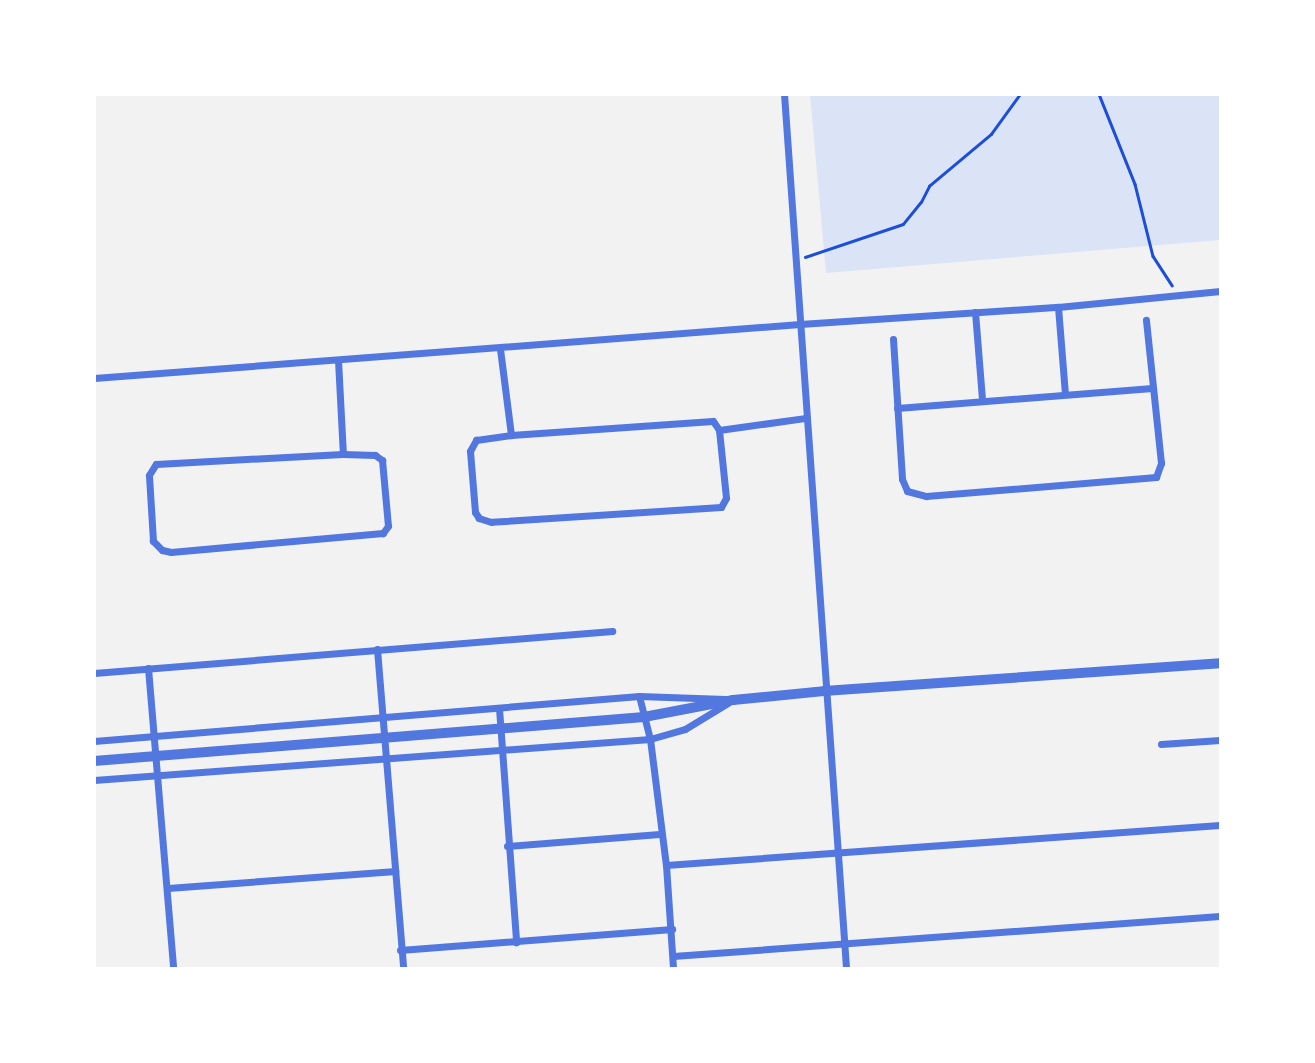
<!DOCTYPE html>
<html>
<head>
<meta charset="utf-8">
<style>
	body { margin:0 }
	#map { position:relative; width:1315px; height:1063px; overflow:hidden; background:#f2f2f2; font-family:"Fira Sans",sans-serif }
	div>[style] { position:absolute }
	.green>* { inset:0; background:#dbe4f7 }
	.path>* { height:2.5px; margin:-1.25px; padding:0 1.25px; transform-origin:1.25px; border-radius:1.25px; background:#1d4ed8 }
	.minor>* { height:7px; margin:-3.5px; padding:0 3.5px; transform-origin:3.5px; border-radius:3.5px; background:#5277de }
	.tertiary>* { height:10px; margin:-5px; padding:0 5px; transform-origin:5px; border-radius:5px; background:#5277de }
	span { translate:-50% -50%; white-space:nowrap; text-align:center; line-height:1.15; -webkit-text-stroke:5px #fff; paint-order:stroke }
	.frame { position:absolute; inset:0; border:96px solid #fff; pointer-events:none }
</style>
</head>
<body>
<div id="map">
	<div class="green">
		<div style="clip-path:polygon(810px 95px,1220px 95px,1220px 240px,826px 273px)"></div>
	</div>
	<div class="path">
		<div style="left:1099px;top:94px;width:97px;rotate:68.2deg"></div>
		<div style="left:1135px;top:184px;width:74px;rotate:76deg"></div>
		<div style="left:1153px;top:256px;width:35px;rotate:57deg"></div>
		<div style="left:805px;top:257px;width:103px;rotate:-18.6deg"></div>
		<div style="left:903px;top:224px;width:28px;rotate:-51deg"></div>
		<div style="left:921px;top:202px;width:18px;rotate:-63deg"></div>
		<div style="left:929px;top:186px;width:81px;rotate:-40deg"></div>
		<div style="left:991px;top:134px;width:49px;rotate:-54.1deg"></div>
	</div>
	<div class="minor">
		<div style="left:784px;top:94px;width:876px;rotate:85.94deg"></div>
		<div style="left:1058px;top:307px;width:87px;rotate:85.4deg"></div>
		<div style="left:975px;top:312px;width:87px;rotate:85.4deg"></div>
		<div style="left:893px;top:339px;width:140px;rotate:86.3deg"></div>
		<div style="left:902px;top:479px;width:13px;rotate:67deg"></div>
		<div style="left:907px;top:491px;width:20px;rotate:15deg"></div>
		<div style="left:926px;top:496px;width:231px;rotate:-4.7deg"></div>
		<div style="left:1156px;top:477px;width:15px;rotate:-70deg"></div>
		<div style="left:1161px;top:463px;width:144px;rotate:-96deg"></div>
		<div style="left:500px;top:349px;width:87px;rotate:82.7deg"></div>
		<div style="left:338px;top:360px;width:94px;rotate:87deg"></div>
		<div style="left:94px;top:378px;width:708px;rotate:-4.37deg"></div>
		<div style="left:800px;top:324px;width:259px;rotate:-3.8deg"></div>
		<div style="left:1058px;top:307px;width:163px;rotate:-5.6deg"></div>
		<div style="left:897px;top:408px;width:256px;rotate:-4.5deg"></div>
		<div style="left:713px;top:421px;width:11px;rotate:56deg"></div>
		<div style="left:719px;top:430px;width:68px;rotate:84.1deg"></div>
		<div style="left:726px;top:498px;width:10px;rotate:119deg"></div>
		<div style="left:721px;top:507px;width:230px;rotate:176.3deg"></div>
		<div style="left:491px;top:522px;width:13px;rotate:-162deg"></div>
		<div style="left:479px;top:518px;width:7px;rotate:-124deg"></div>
		<div style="left:475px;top:512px;width:61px;rotate:-94.7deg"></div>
		<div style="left:470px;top:451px;width:13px;rotate:-61deg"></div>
		<div style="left:476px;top:440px;width:35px;rotate:-8deg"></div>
		<div style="left:511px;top:435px;width:202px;rotate:-4deg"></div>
		<div style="left:719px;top:430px;width:88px;rotate:-7.9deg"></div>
		<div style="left:343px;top:454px;width:32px;rotate:2deg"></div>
		<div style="left:375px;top:455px;width:9px;rotate:36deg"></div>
		<div style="left:382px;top:460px;width:66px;rotate:84.8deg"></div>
		<div style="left:388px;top:526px;width:9px;rotate:126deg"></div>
		<div style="left:383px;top:533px;width:213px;rotate:174.9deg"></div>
		<div style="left:171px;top:552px;width:9px;rotate:-167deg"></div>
		<div style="left:162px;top:550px;width:13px;rotate:-135deg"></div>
		<div style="left:153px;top:541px;width:66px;rotate:-93.5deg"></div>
		<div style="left:149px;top:475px;width:13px;rotate:-58deg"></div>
		<div style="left:156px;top:464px;width:187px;rotate:-3.1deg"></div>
		<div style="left:377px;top:649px;width:320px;rotate:85.3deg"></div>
		<div style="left:148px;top:668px;width:301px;rotate:85.2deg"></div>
		<div style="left:94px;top:673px;width:520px;rotate:-4.64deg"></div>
		<div style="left:639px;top:696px;width:44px;rotate:75.7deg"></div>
		<div style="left:650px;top:739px;width:127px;rotate:82.8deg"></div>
		<div style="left:666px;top:865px;width:103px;rotate:86.1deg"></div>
		<div style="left:499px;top:708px;width:235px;rotate:85.8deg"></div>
		<div style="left:94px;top:741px;width:547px;rotate:-4.72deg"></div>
		<div style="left:639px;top:696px;width:86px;rotate:2deg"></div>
		<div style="left:1161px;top:744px;width:59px;rotate:-3.9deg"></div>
		<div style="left:94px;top:780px;width:558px;rotate:-4.22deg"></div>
		<div style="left:650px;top:739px;width:36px;rotate:-16deg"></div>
		<div style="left:685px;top:729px;width:50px;rotate:-31.2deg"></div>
		<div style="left:507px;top:846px;width:153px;rotate:-4.5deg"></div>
		<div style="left:666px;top:865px;width:555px;rotate:-4.13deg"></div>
		<div style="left:168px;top:888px;width:228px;rotate:-4.3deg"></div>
		<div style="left:400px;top:950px;width:273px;rotate:-4.4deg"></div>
		<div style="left:673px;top:956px;width:548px;rotate:-4.18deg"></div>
	</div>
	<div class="tertiary">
		<div style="left:94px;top:761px;width:552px;rotate:-4.57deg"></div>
		<div style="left:644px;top:717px;width:91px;rotate:-10.8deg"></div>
		<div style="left:733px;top:700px;width:91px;rotate:-5.6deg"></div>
		<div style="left:824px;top:691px;width:397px;rotate:-4deg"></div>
	</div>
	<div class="frame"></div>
</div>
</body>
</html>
